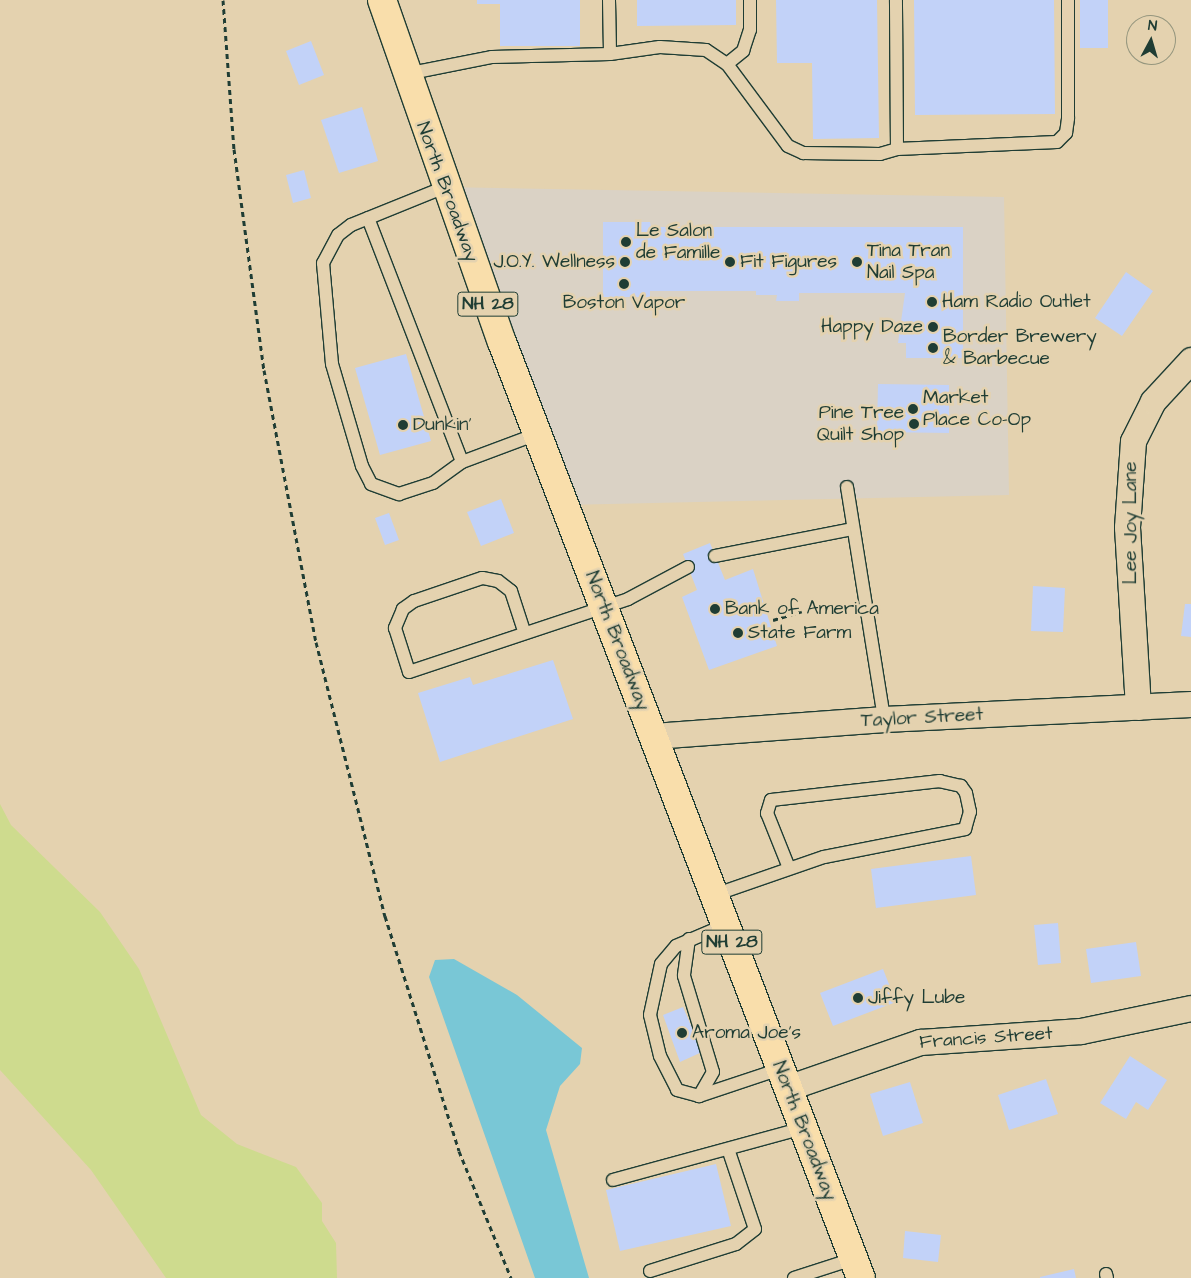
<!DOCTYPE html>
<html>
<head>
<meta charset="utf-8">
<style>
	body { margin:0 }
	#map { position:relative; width:1191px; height:1278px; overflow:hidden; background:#e4d2af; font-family:"Architects Daughter",sans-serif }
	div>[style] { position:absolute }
	.built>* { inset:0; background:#dad2c5 }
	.green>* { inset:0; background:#cedb8e }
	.water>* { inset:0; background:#79c7d6 }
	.building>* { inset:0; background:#c2d2f8 }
	.path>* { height:3px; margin-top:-1.5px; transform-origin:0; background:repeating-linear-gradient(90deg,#1f3d34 0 5px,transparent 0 9px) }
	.roads { filter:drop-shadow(1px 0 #1f3d34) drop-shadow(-1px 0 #1f3d34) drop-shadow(0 1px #1f3d34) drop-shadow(0 -1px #1f3d34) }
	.service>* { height:12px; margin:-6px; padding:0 6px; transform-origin:6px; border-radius:6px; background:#e4d2af }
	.minor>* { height:25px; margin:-12.5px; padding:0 12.5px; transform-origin:12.5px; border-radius:12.5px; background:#e4d2af }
	.primary>* { height:28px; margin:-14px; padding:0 14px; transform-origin:14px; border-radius:14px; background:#f9deab }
	.dots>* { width:14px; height:14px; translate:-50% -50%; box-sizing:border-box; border:2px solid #e4d2af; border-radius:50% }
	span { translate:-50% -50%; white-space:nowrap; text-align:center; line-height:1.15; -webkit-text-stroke:5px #e4d2af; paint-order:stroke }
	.shield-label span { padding:1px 4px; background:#e4d2af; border:1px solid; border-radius:4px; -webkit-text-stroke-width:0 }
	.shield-label { font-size:18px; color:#1f3d34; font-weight:700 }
	.street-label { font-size:19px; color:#1f3d34 }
	.poi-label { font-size:19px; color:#1f3d34 }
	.left { translate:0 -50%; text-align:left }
	.right { translate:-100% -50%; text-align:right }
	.north { position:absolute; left:1126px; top:15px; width:50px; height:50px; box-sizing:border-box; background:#e4d2af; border:1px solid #95967e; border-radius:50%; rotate:6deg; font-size:14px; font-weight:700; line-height:20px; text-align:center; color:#1f3d34 }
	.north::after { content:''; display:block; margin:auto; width:18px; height:22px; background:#1f3d34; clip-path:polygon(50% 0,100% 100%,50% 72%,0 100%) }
</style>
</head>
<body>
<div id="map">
	<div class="built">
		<div style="clip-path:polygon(445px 187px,1004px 197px,1009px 495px,565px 505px)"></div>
	</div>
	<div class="green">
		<div style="clip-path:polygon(0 804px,11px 825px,100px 912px,139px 969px,201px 1115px,237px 1144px,296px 1167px,322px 1203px,322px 1221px,336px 1243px,337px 1278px,166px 1278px,91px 1170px,0 1070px)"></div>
	</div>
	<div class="water">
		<div style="clip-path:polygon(454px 959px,517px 995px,582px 1048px,580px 1064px,560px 1086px,546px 1130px,589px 1278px,535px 1278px,429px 977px,435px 960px)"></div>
	</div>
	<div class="building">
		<div style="clip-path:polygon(477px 0,580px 0,580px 46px,500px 46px,500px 4px,477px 4px)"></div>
		<div style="clip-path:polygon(637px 0,736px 0,736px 25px,637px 26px)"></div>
		<div style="clip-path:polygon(776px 0,877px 0,879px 138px,813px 139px,812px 63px,777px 63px)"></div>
		<div style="clip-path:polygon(914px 0,1054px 0,1055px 114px,915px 115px)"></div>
		<div style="clip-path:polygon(1080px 0,1108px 0,1108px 48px,1080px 48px)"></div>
		<div style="clip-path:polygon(311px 41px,324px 75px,299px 85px,286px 51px)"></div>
		<div style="clip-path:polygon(362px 107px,378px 161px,339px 173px,321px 120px)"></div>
		<div style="clip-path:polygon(304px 170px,311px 198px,293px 203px,286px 175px)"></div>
		<div style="clip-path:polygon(603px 222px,650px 222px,651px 227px,963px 227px,963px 358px,906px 358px,906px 343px,898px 343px,905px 293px,799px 293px,799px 301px,776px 301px,777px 295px,756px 295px,756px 291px,650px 291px,650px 297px,603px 297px)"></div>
		<div style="clip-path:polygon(1126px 272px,1153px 291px,1122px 336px,1095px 318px)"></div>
		<div style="clip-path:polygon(406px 354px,431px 441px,380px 455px,355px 368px)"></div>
		<div style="clip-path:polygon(878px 384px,949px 385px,949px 433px,877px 432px)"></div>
		<div style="clip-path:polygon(501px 499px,514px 533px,481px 546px,467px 512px)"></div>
		<div style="clip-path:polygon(389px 513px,399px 540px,385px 545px,375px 518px)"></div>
		<div style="clip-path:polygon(710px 543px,725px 580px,753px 569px,777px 646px,709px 670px,682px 597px,697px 590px,683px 554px)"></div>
		<div style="clip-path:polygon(1033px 586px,1065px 588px,1063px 632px,1031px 631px)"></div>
		<div style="clip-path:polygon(1185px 604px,1191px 604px,1191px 637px,1181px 636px)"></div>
		<div style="clip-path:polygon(553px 660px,573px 719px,440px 762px,418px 693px,470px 677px,473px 685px)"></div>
		<div style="clip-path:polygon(971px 856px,976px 895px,876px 908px,871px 869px)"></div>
		<div style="clip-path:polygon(1058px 923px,1061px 963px,1038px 965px,1034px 925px)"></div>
		<div style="clip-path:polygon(1136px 942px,1141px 976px,1091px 983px,1086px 949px)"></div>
		<div style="clip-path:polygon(883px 969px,896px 1002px,833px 1026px,820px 993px)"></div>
		<div style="clip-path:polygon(683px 1007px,702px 1052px,680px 1062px,663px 1015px)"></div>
		<div style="clip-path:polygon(1130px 1056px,1167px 1080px,1148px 1110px,1136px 1102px,1126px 1119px,1100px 1103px)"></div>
		<div style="clip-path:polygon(1046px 1079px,1058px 1114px,1009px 1130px,998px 1095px)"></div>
		<div style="clip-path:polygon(910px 1082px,923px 1123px,883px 1136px,870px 1094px)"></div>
		<div style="clip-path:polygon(716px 1164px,731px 1226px,620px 1251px,606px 1190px)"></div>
		<div style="clip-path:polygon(905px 1231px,941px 1235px,938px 1262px,903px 1258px)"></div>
		<div style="clip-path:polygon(1074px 1269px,1076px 1278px,1040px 1278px,1040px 1277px)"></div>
	</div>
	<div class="path">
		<div style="left:223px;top:0;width:149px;rotate:85.8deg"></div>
		<div style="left:234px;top:149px;width:223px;rotate:82.3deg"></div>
		<div style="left:264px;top:370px;width:277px;rotate:79.2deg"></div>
		<div style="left:316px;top:642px;width:283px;rotate:75.9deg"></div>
		<div style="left:385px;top:916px;width:246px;rotate:72.5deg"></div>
		<div style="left:459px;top:1151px;width:137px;rotate:67.7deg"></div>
		<div style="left:773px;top:620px;width:30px;rotate:-17deg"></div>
	</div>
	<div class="roads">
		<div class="service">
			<div style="left:609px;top:0;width:54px;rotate:88.9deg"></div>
			<div style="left:727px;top:64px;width:21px;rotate:-39deg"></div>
			<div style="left:743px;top:51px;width:22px;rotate:-72deg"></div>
			<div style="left:750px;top:30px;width:30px;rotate:-90deg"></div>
			<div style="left:406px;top:74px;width:88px;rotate:-11.2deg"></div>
			<div style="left:492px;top:57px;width:118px;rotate:-1.5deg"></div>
			<div style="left:610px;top:54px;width:50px;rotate:-8deg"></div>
			<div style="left:660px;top:47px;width:46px;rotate:3.7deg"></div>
			<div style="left:706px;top:50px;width:25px;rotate:34deg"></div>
			<div style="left:727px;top:64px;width:102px;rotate:53.4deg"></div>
			<div style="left:788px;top:146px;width:17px;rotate:25deg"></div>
			<div style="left:803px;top:153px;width:77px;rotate:0.7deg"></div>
			<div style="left:880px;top:154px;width:18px;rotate:-16deg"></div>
			<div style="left:897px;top:149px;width:149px;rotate:-90.4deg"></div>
			<div style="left:897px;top:149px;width:160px;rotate:-2.5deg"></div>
			<div style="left:1057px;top:142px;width:13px;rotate:-45deg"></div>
			<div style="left:1066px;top:133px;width:15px;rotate:-82deg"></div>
			<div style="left:1068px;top:118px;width:118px;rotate:-90deg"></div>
			<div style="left:445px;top:187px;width:101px;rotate:158deg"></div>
			<div style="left:351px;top:225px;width:16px;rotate:142deg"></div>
			<div style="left:338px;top:235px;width:32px;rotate:118deg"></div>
			<div style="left:323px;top:263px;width:101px;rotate:84.9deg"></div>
			<div style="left:332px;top:364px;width:106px;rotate:73.6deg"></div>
			<div style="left:362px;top:466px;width:20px;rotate:63deg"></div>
			<div style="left:371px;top:484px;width:30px;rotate:20deg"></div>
			<div style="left:399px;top:494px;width:36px;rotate:-18deg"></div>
			<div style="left:433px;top:483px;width:36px;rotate:-36deg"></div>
			<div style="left:462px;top:462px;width:80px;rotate:-20.5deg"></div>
			<div style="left:368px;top:218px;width:261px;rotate:68.9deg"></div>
			<div style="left:847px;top:487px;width:235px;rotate:80.9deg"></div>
			<div style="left:715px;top:556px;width:140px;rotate:-11.1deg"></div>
			<div style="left:524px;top:631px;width:42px;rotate:-108deg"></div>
			<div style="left:511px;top:591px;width:16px;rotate:-142deg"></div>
			<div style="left:498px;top:581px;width:16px;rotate:-169deg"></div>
			<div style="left:482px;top:578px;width:72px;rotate:161.3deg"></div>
			<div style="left:414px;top:601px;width:14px;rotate:144deg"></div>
			<div style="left:403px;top:609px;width:21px;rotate:113deg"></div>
			<div style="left:395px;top:628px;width:46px;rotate:72.3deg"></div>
			<div style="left:409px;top:672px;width:231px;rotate:-18.4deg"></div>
			<div style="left:628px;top:599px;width:68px;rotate:-28.1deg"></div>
			<div style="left:714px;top:895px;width:116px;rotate:-19.1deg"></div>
			<div style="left:824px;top:857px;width:144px;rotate:-11.2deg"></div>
			<div style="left:965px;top:829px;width:18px;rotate:-74deg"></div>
			<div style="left:970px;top:812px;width:19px;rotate:-102deg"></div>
			<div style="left:966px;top:793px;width:9px;rotate:-126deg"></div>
			<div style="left:961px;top:786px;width:22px;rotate:-167deg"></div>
			<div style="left:940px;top:781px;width:170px;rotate:173.6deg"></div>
			<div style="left:771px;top:800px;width:14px;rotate:107deg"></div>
			<div style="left:767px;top:813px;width:59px;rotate:68.2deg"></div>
			<div style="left:725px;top:925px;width:53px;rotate:156.8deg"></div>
			<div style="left:676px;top:946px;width:23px;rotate:130deg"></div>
			<div style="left:661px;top:964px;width:52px;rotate:102.2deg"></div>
			<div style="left:650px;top:1015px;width:42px;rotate:76.3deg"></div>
			<div style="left:660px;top:1056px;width:38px;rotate:63deg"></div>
			<div style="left:677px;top:1090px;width:23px;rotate:15deg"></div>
			<div style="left:699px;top:1096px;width:85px;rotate:-18.4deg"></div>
			<div style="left:689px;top:939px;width:37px;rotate:98deg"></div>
			<div style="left:684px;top:976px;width:100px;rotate:73.2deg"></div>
			<div style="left:713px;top:1072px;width:28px;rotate:120deg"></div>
			<div style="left:613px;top:1180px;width:197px;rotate:-15.3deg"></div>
			<div style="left:650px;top:1271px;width:90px;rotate:-17.4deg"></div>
			<div style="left:736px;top:1244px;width:24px;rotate:-38deg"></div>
			<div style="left:755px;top:1229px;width:84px;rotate:-108.6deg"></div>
			<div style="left:1106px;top:1274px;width:4px;rotate:76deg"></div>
			<div style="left:794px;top:1278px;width:62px;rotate:-17.9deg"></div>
		</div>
		<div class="minor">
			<div style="left:1138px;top:707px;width:180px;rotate:-93.5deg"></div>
			<div style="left:1127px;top:527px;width:86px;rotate:-86deg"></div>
			<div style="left:1133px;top:441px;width:45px;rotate:-63.4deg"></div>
			<div style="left:1153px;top:401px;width:56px;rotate:-47.2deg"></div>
			<div style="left:653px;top:736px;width:232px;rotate:-4.2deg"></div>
			<div style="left:884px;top:719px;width:307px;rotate:-2.8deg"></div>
			<div style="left:787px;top:1088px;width:141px;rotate:-19.1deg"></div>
			<div style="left:920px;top:1042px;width:161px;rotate:-3.9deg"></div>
			<div style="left:1081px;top:1031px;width:112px;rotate:-11.8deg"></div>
		</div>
		<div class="primary">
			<div style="left:382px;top:0;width:362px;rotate:70.7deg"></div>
			<div style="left:502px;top:342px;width:1002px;rotate:69.02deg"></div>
		</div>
	</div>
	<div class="dots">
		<div style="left:626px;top:242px;background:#1f3d34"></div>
		<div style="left:625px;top:262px;background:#1f3d34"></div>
		<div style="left:730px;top:262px;background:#1f3d34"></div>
		<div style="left:857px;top:262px;background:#1f3d34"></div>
		<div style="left:624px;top:284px;background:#1f3d34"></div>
		<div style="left:932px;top:302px;background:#1f3d34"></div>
		<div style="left:933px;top:327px;background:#1f3d34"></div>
		<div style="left:933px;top:348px;background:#1f3d34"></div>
		<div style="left:913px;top:409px;background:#1f3d34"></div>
		<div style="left:914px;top:424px;background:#1f3d34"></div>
		<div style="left:403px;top:425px;background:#1f3d34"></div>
		<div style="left:715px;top:609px;background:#1f3d34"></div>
		<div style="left:738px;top:633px;background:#1f3d34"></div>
		<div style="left:858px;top:998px;background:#1f3d34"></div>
		<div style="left:682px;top:1033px;background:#1f3d34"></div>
	</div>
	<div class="shield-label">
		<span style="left:488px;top:304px">NH 28</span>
		<span style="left:732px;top:942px">NH 28</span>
	</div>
	<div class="street-label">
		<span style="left:447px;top:192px;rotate:70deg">North Broadway</span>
		<span style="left:1131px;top:523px;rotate:-90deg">Lee Joy Lane</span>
		<span style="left:617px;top:641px;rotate:69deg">North Broadway</span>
		<span style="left:922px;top:718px;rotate:-3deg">Taylor Street</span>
		<span style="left:986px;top:1038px;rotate:-4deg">Francis Street</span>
		<span style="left:804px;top:1131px;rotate:69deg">North Broadway</span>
	</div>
	<div class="poi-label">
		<span class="left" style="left:636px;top:242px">Le Salon<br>de Famille</span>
		<span class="left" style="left:867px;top:262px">Tina Tran<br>Nail Spa</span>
		<span class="right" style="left:615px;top:262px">J.O.Y. Wellness</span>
		<span class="left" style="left:740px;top:262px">Fit Figures</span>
		<span class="left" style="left:942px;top:302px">Ham Radio Outlet</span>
		<span style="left:624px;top:303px">Boston Vapor</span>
		<span class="right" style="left:923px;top:327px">Happy Daze</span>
		<span class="left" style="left:943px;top:348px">Border Brewery<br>&amp; Barbecue</span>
		<span class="left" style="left:923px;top:409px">Market<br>Place Co-Op</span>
		<span class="right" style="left:904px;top:424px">Pine Tree<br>Quilt Shop</span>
		<span class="left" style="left:413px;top:425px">Dunkin'</span>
		<span class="left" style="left:725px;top:609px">Bank of America</span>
		<span class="left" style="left:748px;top:633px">State Farm</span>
		<span class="left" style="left:868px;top:998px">Jiffy Lube</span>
		<span class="left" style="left:692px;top:1033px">Aroma Joe's</span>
	</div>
	<div class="north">N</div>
</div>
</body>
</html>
